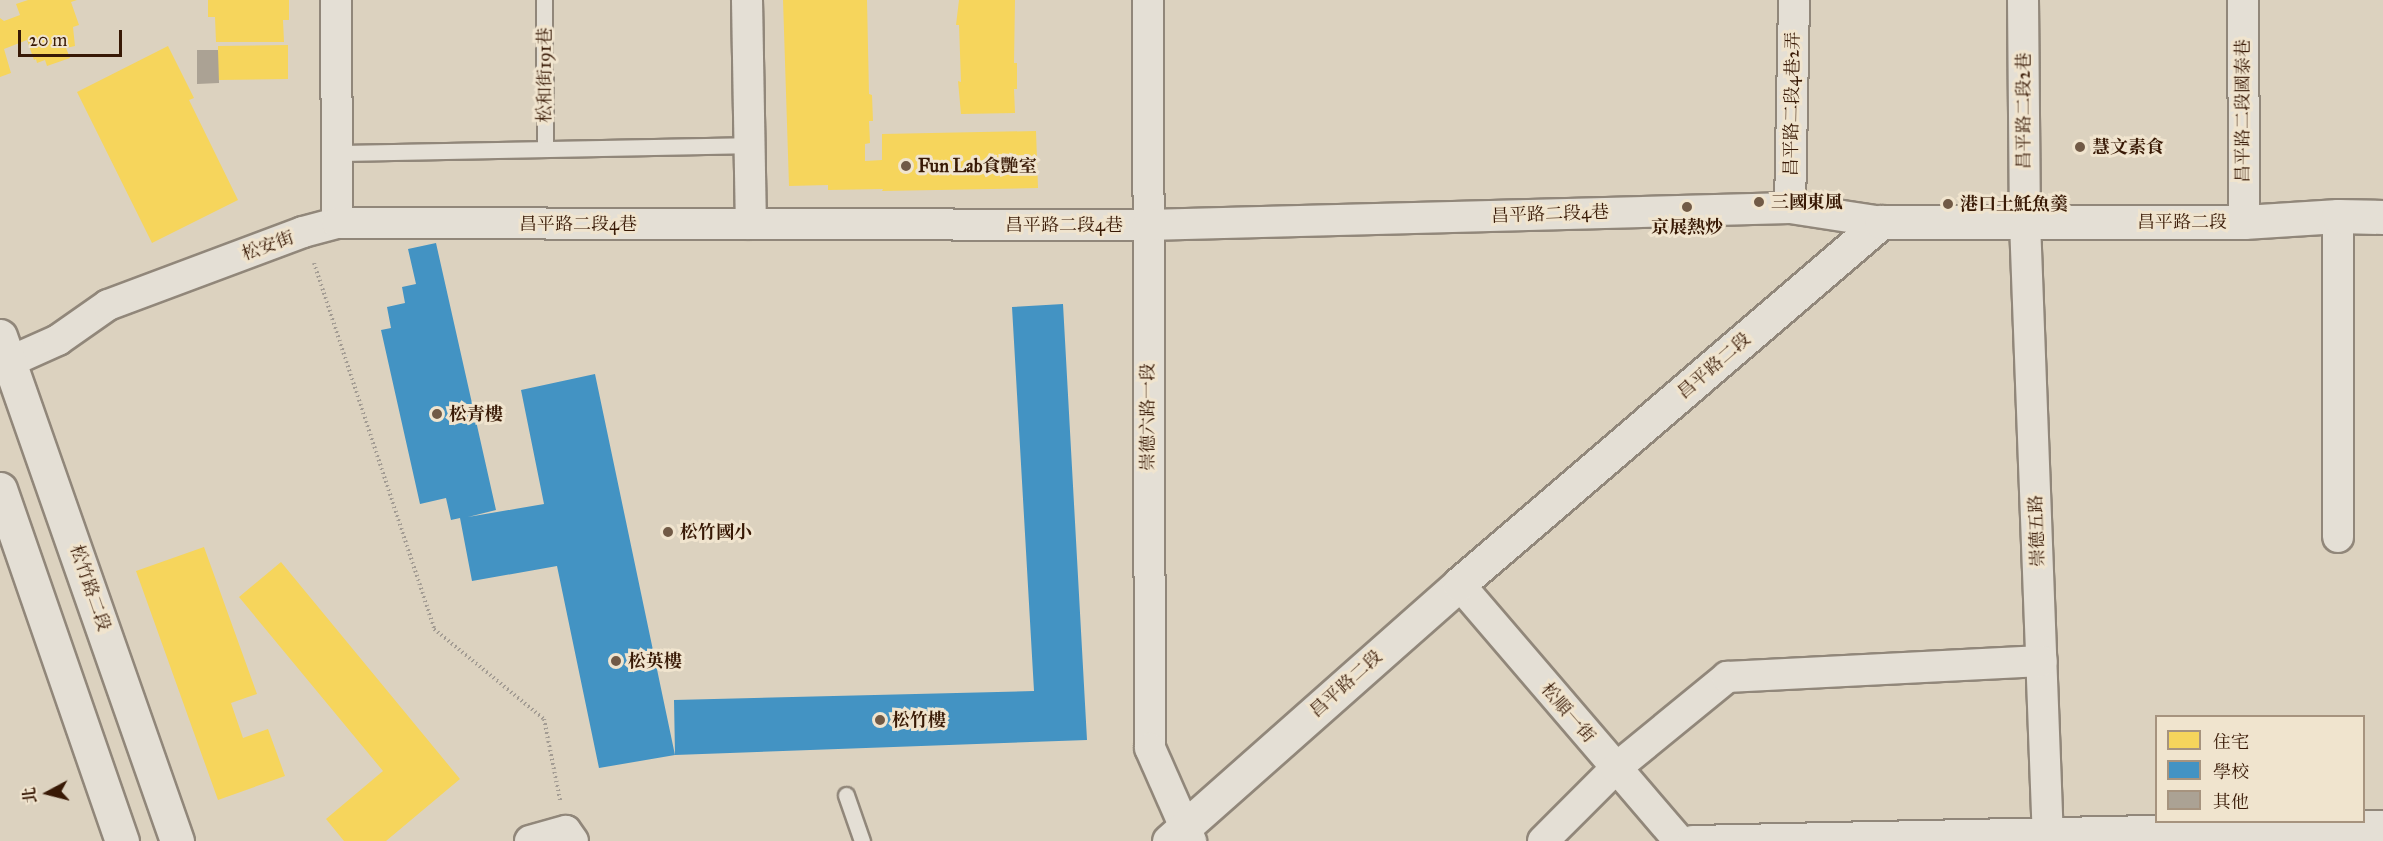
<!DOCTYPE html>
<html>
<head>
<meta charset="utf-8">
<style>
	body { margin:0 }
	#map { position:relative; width:2383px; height:841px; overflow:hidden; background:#dcd2bf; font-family:"IM FELL Great Primer","Noto Serif TC",serif }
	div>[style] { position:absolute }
	.homes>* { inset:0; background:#f6d55c }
	.schools>* { inset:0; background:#4393c3 }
	.building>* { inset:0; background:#aba294 }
	.path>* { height:4px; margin-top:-2px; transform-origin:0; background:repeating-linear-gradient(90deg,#a39c93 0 1.5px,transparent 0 4.5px) }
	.roads { filter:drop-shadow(2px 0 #91877a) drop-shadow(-2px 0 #91877a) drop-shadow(0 2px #91877a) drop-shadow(0 -2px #91877a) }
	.service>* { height:15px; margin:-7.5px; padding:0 7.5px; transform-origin:7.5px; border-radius:7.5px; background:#e4dfd5 }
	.minor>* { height:30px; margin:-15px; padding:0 15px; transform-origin:15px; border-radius:15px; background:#e4dfd5 }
	.tertiary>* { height:33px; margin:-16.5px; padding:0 16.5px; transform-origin:16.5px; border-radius:16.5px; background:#e4dfd5 }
	.dots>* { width:16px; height:16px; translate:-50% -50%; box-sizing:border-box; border:3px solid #f0e4ce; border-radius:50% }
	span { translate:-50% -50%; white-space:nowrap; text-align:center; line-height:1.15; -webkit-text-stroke:6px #f0e4ce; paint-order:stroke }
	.street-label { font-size:18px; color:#381905 }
	.poi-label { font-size:18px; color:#381905; font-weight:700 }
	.left { translate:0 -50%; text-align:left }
	.legend { position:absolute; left:2155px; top:715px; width:210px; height:108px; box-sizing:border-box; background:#f0e4ce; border:2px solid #a6937e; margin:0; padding:8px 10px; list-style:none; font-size:18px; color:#381905 }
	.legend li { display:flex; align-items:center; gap:12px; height:30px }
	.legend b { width:30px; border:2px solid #a6937e }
	.north { position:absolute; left:18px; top:763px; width:60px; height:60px; -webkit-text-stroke:4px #f0e4ce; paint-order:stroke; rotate:263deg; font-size:16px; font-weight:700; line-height:24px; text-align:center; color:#381905 }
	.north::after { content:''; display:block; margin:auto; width:21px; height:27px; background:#381905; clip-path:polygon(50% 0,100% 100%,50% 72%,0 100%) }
	.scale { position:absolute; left:18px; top:30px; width:104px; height:27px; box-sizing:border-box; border:3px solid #381905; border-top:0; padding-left:8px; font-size:18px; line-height:21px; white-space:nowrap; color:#381905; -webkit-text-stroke:4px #f0e4ce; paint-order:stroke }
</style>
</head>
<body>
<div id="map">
	<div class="homes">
		<div style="clip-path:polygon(28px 0,77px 0,71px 2px,79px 25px,73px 27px,75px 46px,66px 48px,70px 58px,47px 66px,45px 60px,37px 63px,36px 59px,34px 60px,27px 40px,4px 49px,11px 73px,0 77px,0 18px,4px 21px,20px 15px,16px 4px)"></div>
		<div style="clip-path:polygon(208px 0,289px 0,289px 20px,283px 20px,284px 42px,216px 42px,215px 17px,208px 17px)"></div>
		<div style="clip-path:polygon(783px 0,867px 0,869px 94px,872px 95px,873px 121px,869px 121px,870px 143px,865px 144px,865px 161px,882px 160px,882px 134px,1036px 131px,1038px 188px,882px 191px,883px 189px,828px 190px,828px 185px,789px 186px)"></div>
		<div style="clip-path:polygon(959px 0,1015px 0,1014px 63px,1017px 63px,1017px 89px,1014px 89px,1015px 113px,961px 114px,958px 81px,961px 82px,959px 25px,956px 25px)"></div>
		<div style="clip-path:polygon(288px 45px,288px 79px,218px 80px,218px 46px)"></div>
		<div style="clip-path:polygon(168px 46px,194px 98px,189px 100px,238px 200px,152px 243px,77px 92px)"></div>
		<div style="clip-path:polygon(204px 547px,257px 694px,231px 703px,243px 738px,268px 729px,285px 776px,218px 800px,136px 571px)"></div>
		<div style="clip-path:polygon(281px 562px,460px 779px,386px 841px,344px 841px,326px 819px,383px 771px,239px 597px)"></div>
	</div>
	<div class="schools">
		<div style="clip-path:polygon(436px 243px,496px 510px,468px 517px,544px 504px,521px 390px,595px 374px,675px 755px,674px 700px,1034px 691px,1012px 307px,1063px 304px,1087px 740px,675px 755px,599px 768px,557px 566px,472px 581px,460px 518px,451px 520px,446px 498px,420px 504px,381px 330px,391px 328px,387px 307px,405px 303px,402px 287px,416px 284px,408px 249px)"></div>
	</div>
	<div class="building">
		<div style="clip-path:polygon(197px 50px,218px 50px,219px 83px,197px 84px)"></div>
	</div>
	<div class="path">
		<div style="left:314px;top:263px;width:385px;rotate:71.8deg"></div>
		<div style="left:434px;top:629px;width:142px;rotate:39.3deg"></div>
		<div style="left:544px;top:719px;width:83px;rotate:78.8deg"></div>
	</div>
	<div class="roads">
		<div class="service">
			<div style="left:544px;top:0;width:149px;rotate:89.6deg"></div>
			<div style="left:336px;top:153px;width:414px;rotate:-1.1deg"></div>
			<div style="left:846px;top:795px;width:49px;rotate:70.8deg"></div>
		</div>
		<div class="minor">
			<div style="left:336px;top:0;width:223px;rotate:89.7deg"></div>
			<div style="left:747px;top:0;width:224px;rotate:89deg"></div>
			<div style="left:1148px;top:0;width:748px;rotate:89.85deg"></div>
			<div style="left:1150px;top:748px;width:102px;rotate:66.2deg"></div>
			<div style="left:2023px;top:0;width:222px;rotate:89.5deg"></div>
			<div style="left:2025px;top:222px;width:619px;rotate:87.87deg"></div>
			<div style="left:2243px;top:0;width:222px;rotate:89.7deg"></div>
			<div style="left:1790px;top:208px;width:208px;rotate:-88.9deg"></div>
			<div style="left:2338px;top:216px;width:321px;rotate:90deg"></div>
			<div style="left:0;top:366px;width:64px;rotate:-24.1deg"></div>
			<div style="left:58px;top:340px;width:61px;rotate:-35deg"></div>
			<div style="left:108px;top:305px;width:208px;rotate:-20.5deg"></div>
			<div style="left:303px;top:232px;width:35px;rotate:-15deg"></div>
			<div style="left:337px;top:223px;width:810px;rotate:0.14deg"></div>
			<div style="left:1147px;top:225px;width:643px;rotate:-1.51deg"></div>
			<div style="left:1790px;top:208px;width:92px;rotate:8.7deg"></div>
			<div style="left:1459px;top:584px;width:338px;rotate:49.4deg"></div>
			<div style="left:530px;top:841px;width:37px;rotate:-16deg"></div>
			<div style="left:566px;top:831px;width:12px;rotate:55deg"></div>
			<div style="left:1543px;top:841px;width:103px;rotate:-45deg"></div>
			<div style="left:1616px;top:768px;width:144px;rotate:-39.3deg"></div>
			<div style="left:1727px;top:677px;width:315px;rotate:-2.9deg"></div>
			<div style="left:1693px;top:841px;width:690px;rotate:-1.25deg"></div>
		</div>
		<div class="tertiary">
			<div style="left:0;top:336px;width:535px;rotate:70.68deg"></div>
			<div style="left:0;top:489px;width:373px;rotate:70.9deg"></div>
			<div style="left:1169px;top:841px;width:387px;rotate:-41.5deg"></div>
			<div style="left:1459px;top:584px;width:556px;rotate:-40.62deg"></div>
			<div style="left:1881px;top:222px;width:363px"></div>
			<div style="left:2244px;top:222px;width:94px;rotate:-3.7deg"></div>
			<div style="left:2338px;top:216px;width:45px;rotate:1.3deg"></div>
		</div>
	</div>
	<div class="dots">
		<div style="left:2080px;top:147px;background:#715a46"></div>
		<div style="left:906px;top:166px;background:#715a46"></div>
		<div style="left:1759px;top:202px;background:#715a46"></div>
		<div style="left:1948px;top:204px;background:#715a46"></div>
		<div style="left:1687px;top:207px;background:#715a46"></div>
		<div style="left:437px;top:414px;background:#715a46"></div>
		<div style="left:668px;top:532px;background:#715a46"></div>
		<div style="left:616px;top:661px;background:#715a46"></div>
		<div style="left:880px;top:720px;background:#715a46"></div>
	</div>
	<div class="street-label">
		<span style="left:545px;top:75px;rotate:-90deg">松和街191巷</span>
		<span style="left:1792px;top:104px;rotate:-89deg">昌平路二段4巷2弄</span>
		<span style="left:2024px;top:111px;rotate:-90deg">昌平路二段2巷</span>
		<span style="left:2243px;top:111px;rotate:-90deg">昌平路二段國泰巷</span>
		<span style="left:1550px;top:214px;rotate:-2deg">昌平路二段4巷</span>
		<span style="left:2182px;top:222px">昌平路二段</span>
		<span style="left:578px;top:224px">昌平路二段4巷</span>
		<span style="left:1064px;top:225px">昌平路二段4巷</span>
		<span style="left:268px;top:246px;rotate:-20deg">松安街</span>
		<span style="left:1714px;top:366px;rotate:-41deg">昌平路二段</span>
		<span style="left:1148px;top:417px;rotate:-90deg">崇德六路一段</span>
		<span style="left:2037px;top:531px;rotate:-92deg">崇德五路</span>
		<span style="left:90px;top:588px;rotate:71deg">松竹路二段</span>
		<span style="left:1346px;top:684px;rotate:-42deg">昌平路二段</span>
		<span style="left:1568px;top:713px;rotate:49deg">松順一街</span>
	</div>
	<div class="poi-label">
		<span class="left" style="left:2092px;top:147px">慧文素食</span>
		<span class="left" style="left:918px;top:166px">Fun Lab食艷室</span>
		<span class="left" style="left:1771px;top:202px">三國東風</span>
		<span class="left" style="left:1960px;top:204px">港口土魠魚羹</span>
		<span style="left:1687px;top:227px">京展熱炒</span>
		<span class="left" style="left:449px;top:414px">松青樓</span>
		<span class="left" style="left:680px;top:532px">松竹國小</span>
		<span class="left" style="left:628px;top:661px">松英樓</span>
		<span class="left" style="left:892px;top:720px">松竹樓</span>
	</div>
	<ul class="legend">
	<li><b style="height:16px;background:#f6d55c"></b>住宅</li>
	<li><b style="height:16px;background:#4393c3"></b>學校</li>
	<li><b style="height:16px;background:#aba294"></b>其他</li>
	</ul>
	<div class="north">北</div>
	<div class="scale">20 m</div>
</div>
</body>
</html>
